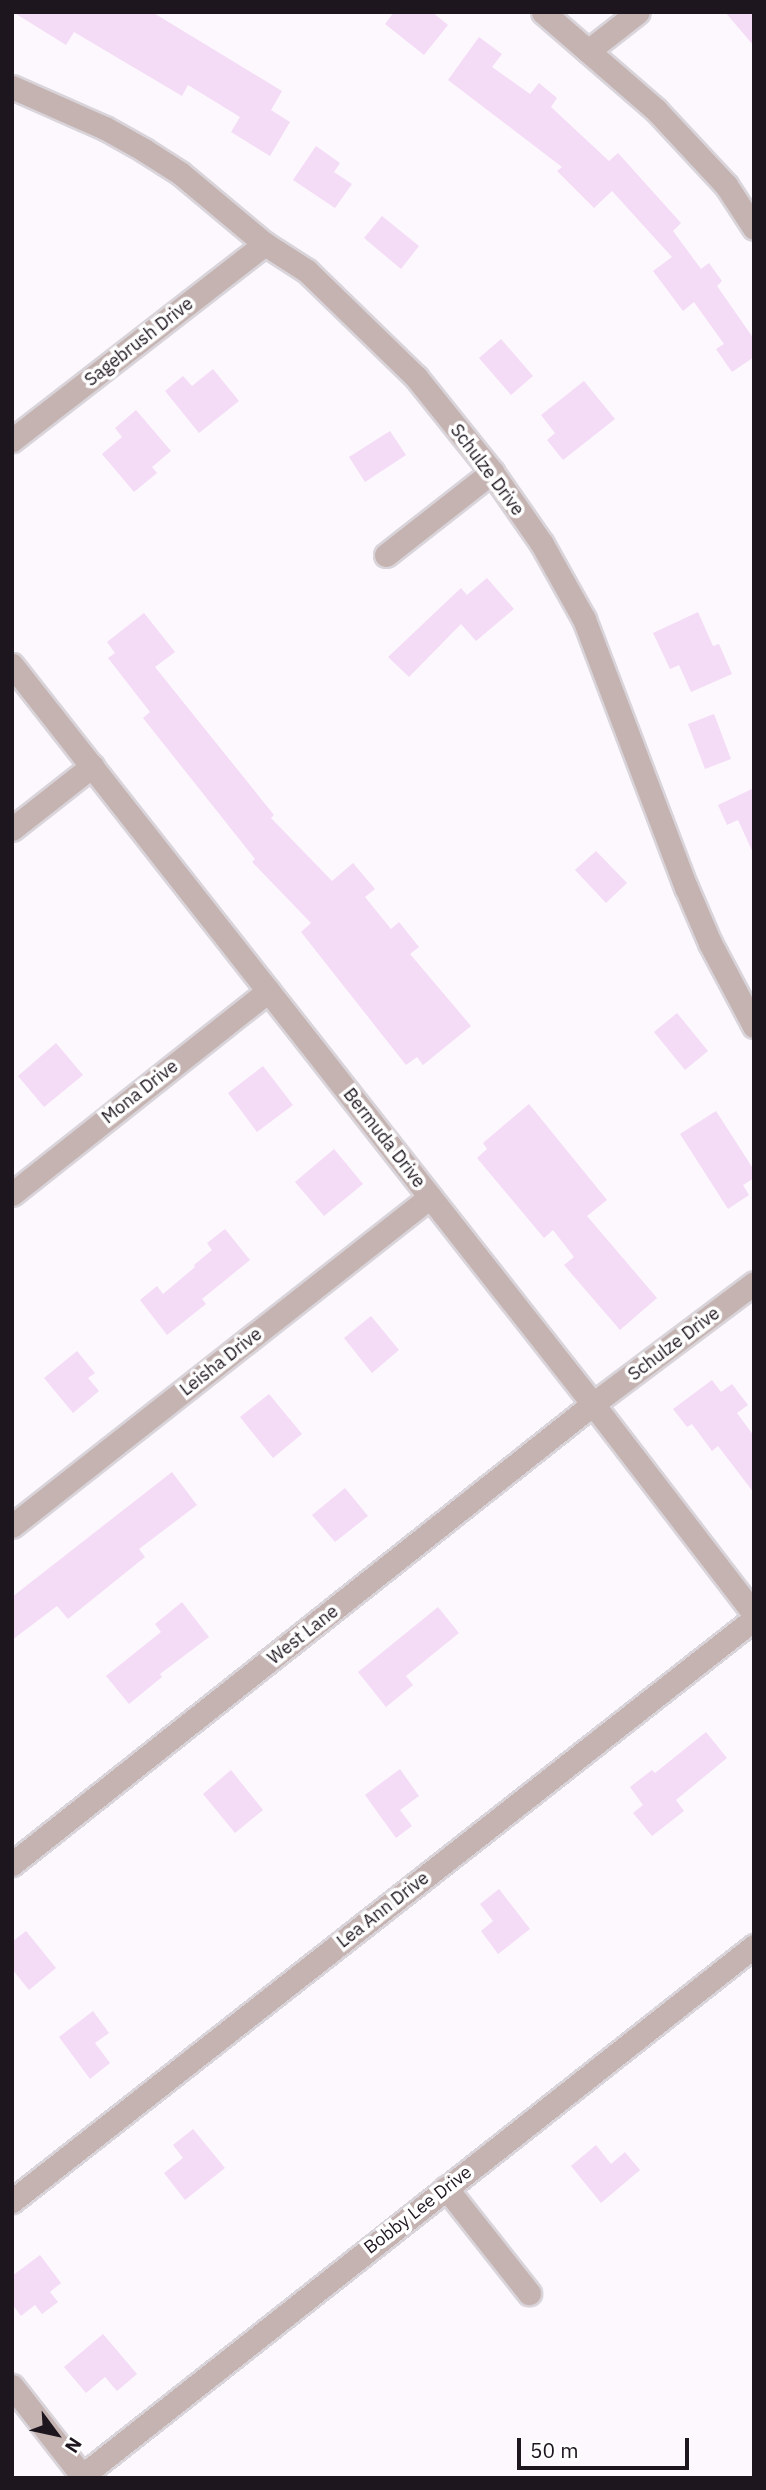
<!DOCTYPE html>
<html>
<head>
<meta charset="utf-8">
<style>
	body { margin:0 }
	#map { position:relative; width:766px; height:2490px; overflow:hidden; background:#fdf8fe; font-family:"IBM Plex Sans",sans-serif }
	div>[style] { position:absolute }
	.building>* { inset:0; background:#f4dbf6 }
	.roads { filter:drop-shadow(2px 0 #d9d4da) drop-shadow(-2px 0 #d9d4da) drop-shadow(0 2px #d9d4da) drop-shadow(0 -2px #d9d4da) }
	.minor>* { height:23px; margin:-11.5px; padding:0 11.5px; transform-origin:11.5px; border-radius:11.5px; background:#c4b3b1 }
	span { translate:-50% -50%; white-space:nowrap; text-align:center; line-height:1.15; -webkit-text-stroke:7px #fff; paint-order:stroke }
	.street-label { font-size:18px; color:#1e161f }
	.frame { position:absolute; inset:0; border:14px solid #1e161f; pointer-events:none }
	.north { position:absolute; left:21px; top:2399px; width:70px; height:70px; -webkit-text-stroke:5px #fff; paint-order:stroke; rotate:123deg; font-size:19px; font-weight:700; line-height:28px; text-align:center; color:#1e161f }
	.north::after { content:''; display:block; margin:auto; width:24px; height:32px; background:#1e161f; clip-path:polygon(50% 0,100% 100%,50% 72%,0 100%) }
	.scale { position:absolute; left:517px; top:2438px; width:172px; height:32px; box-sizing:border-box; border:4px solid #1e161f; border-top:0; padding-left:9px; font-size:21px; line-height:24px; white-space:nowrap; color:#1e161f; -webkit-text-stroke:5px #fff; paint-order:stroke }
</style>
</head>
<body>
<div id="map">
	<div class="building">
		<div style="clip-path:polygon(13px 12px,152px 12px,282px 91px,271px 110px,290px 122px,270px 156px,231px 132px,240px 117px,188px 85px,182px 96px,74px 32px,66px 45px)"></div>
		<div style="clip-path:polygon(394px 12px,432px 12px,448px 25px,424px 55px,385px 24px)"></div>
		<div style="clip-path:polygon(725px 12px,754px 12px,754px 46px)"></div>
		<div style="clip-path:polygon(479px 37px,502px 54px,492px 67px,530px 94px,539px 83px,557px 98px,551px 107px,609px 161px,618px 153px,681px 223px,673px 231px,701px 269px,709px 263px,722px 281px,717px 286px,754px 339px,754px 357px,732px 372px,716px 349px,724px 344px,694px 302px,683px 311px,653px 271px,672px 257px,612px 191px,594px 208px,557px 171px,562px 167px,448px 80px)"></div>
		<div style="clip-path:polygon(316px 146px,340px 163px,334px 172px,352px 184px,335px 208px,293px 180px)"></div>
		<div style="clip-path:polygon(382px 216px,419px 246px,401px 269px,364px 238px)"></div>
		<div style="clip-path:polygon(501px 339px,533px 376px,511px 395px,479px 358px)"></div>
		<div style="clip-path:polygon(213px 369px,239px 401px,199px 433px,165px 391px,183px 376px,192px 386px)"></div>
		<div style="clip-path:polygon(584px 381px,615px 419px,563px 460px,547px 440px,555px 433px,541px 415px)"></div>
		<div style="clip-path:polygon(136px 410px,171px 451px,152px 467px,157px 473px,134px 492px,102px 454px,122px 437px,115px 428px)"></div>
		<div style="clip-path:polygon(390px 431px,406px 455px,365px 482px,349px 457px)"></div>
		<div style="clip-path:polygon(487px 578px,514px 609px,476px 641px,461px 624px,409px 677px,388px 657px,461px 588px,467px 595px)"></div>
		<div style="clip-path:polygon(698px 612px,713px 646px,719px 644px,732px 674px,691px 692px,679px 665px,670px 669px,653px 633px)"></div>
		<div style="clip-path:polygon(144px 613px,175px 652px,155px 667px,274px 815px,271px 818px,332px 881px,353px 863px,375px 889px,365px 897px,391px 929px,399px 922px,419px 947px,410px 954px,471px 1026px,423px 1065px,417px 1057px,406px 1065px,301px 932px,311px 923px,252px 862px,255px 859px,143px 718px,150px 712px,108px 658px,115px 653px,107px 642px)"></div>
		<div style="clip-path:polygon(714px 714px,731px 759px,705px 769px,688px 724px)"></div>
		<div style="clip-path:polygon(754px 788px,754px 855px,738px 820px,727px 825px,718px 805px)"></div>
		<div style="clip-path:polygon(596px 851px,627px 883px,606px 903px,575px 870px)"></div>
		<div style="clip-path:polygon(677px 1013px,708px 1051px,685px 1070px,654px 1032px)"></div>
		<div style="clip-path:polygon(56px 1043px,83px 1075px,44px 1107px,18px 1076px)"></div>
		<div style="clip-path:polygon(263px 1066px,293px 1105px,257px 1132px,228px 1093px)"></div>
		<div style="clip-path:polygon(529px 1104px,607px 1200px,587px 1216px,657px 1298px,620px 1330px,564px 1265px,574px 1257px,553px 1230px,544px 1238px,477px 1158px,487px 1149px,483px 1143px)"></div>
		<div style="clip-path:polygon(716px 1111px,754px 1170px,754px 1178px,743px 1185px,749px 1195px,728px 1209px,680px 1134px)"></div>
		<div style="clip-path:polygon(334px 1149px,363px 1184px,324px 1216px,295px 1182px)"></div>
		<div style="clip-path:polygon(225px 1229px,250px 1260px,202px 1299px,206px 1304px,167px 1335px,140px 1300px,157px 1286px,163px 1294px,195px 1267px,194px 1265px,212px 1250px,207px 1243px)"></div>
		<div style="clip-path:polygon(371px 1316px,399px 1350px,372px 1373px,344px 1338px)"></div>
		<div style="clip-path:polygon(77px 1351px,95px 1373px,88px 1378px,99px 1391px,73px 1413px,44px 1378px)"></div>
		<div style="clip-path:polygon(712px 1380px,721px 1392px,732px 1384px,748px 1405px,737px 1413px,754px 1436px,754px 1493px,718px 1446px,712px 1451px,692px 1424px,687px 1427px,673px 1409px)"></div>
		<div style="clip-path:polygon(269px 1394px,302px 1434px,273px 1458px,240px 1417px)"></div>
		<div style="clip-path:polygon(172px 1472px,197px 1505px,139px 1549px,145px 1557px,68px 1619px,57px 1606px,12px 1640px,12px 1597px)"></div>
		<div style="clip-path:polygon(345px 1488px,368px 1516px,335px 1542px,312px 1515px)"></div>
		<div style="clip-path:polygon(182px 1602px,209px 1637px,160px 1674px,162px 1677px,129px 1704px,106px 1676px,161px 1632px,155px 1624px)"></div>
		<div style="clip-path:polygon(438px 1607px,459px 1633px,406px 1676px,413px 1685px,386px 1707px,358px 1672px)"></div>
		<div style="clip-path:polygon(706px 1732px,727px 1758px,676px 1800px,684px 1811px,652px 1836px,633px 1813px,643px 1805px,630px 1787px,652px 1770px,655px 1773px)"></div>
		<div style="clip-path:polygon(400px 1769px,419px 1796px,400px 1810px,412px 1826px,396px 1838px,365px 1795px)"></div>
		<div style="clip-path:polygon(231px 1770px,263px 1810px,235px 1833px,203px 1794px)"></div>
		<div style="clip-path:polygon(499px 1889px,530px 1929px,498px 1954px,481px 1931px,493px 1921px,480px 1904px)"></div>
		<div style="clip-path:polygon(26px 1931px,56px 1968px,29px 1990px,12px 1969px,12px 1942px)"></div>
		<div style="clip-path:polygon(93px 2011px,109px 2033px,95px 2043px,110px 2063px,90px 2079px,59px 2037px)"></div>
		<div style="clip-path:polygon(193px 2129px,225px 2168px,185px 2200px,164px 2173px,183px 2158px,173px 2145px)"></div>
		<div style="clip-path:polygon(596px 2145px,611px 2164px,625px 2152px,640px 2170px,601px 2203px,571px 2166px)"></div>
		<div style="clip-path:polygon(40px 2255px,61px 2283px,50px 2292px,58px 2302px,42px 2314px,35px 2305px,21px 2316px,12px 2304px,12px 2276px)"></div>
		<div style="clip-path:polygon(103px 2334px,137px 2374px,117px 2391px,105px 2377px,86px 2393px,64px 2367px)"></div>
	</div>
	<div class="roads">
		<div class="minor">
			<div style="left:543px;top:12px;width:150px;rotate:40.9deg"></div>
			<div style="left:656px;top:110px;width:103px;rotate:47deg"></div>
			<div style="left:726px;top:185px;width:51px;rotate:56.9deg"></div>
			<div style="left:588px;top:51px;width:63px;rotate:-38deg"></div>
			<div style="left:12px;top:87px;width:102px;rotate:23.8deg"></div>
			<div style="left:105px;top:128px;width:45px;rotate:29.4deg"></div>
			<div style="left:144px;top:150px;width:43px;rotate:32.6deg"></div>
			<div style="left:180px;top:173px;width:111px;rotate:39.9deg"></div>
			<div style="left:265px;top:244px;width:50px;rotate:32.7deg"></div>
			<div style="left:307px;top:271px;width:152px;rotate:44.2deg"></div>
			<div style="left:416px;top:377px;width:122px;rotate:51.3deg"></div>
			<div style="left:492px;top:472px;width:88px;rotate:55.2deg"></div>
			<div style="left:542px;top:544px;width:86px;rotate:60.8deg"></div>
			<div style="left:584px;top:619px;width:287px;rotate:69.2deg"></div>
			<div style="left:686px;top:887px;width:61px;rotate:66.8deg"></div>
			<div style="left:710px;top:943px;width:94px;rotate:62.1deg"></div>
			<div style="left:12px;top:440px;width:320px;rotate:-37.8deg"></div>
			<div style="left:386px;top:555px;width:135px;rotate:-38.1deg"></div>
			<div style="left:12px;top:665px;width:940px;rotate:51.83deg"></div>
			<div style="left:593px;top:1404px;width:265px;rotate:52.5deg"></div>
			<div style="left:12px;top:829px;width:102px;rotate:-38.2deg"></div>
			<div style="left:12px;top:1194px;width:327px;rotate:-38.4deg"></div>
			<div style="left:12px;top:1526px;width:532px;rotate:-38.21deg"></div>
			<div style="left:12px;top:1864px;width:741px;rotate:-38.37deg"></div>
			<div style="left:593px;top:1404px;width:201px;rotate:-36.9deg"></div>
			<div style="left:446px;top:2188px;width:134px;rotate:51.7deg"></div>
			<div style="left:12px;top:2201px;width:943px;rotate:-38.11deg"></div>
			<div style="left:12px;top:2386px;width:117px;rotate:52deg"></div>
			<div style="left:82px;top:2476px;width:856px;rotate:-38.26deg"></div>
		</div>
	</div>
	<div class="street-label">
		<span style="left:139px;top:342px;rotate:-38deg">Sagebrush Drive</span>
		<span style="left:487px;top:470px;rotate:53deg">Schulze Drive</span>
		<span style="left:140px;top:1092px;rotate:-38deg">Mona Drive</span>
		<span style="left:384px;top:1138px;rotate:52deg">Bermuda Drive</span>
		<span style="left:674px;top:1344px;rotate:-37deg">Schulze Drive</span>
		<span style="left:221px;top:1362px;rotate:-38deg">Leisha Drive</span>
		<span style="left:303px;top:1635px;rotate:-38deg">West Lane</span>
		<span style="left:383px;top:1910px;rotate:-38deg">Lea Ann Drive</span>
		<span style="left:418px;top:2210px;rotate:-38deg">Bobby Lee Drive</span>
	</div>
	<div class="frame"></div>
	<div class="north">N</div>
	<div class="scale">50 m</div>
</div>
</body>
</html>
